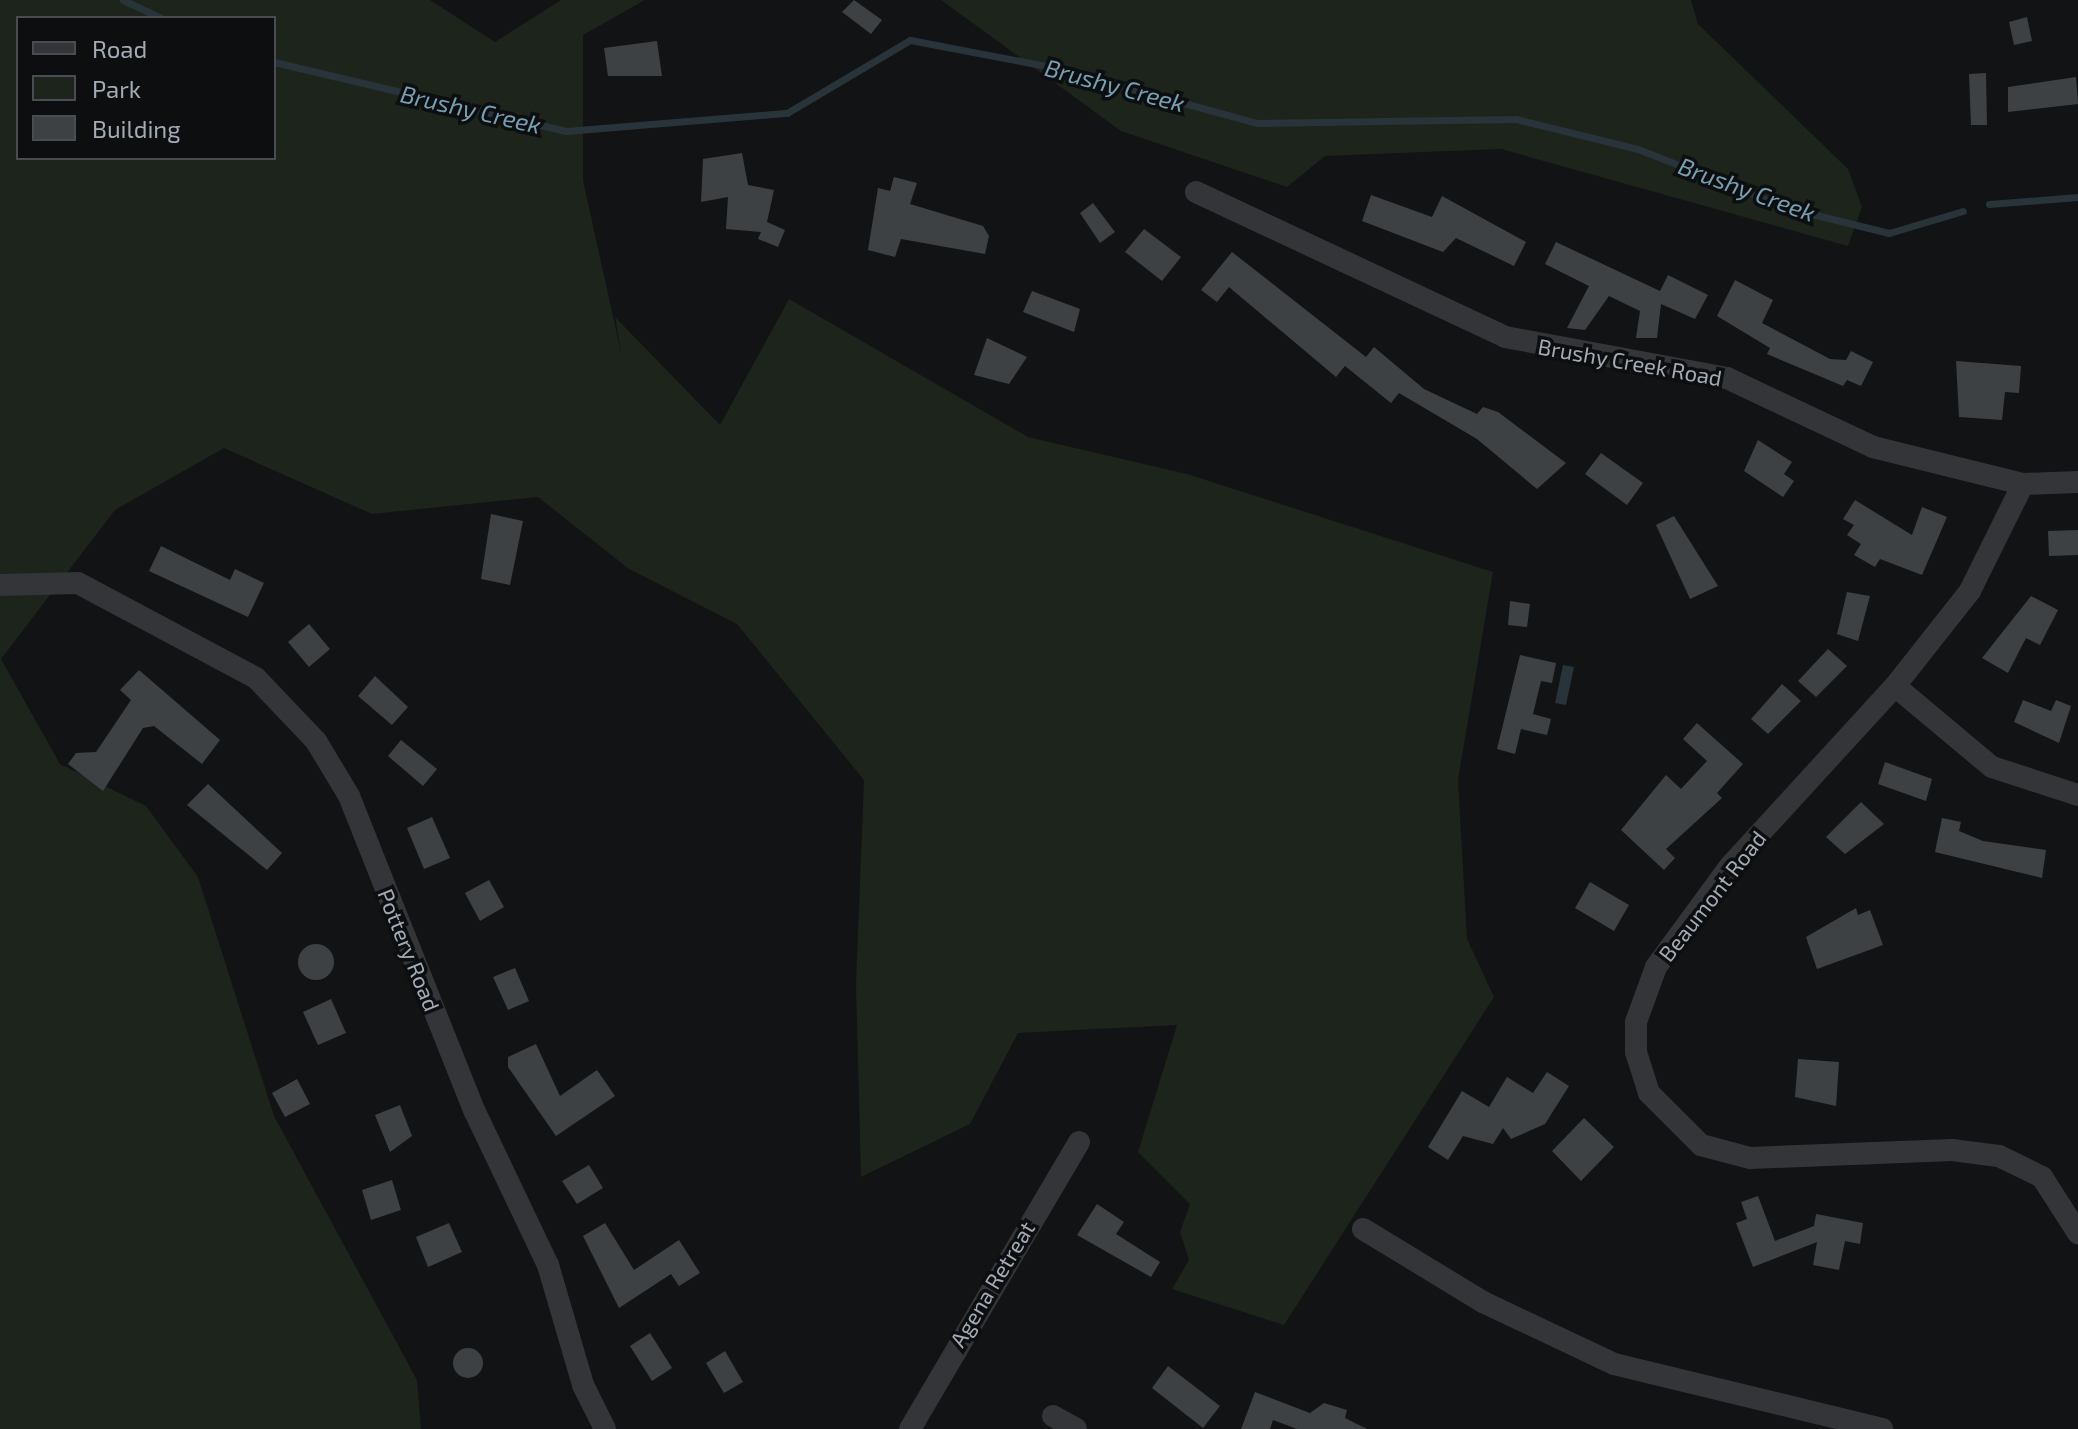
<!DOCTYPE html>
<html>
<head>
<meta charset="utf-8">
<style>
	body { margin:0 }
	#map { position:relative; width:2078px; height:1429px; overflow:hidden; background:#121314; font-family:"Exo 2",sans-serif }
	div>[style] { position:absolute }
	.green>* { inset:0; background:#1c241c }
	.water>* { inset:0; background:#283439 }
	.stream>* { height:7px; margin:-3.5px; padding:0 3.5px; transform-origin:3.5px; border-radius:3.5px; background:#283439 }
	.building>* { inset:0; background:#3e4144 }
	.round { border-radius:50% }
	.minor>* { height:22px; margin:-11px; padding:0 11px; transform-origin:11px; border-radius:11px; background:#333539 }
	span { translate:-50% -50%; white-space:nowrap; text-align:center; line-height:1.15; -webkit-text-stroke:7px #0d0e0f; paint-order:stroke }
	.street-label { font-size:22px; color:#a3abb6 }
	.water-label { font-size:24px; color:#77a0b4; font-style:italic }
	.legend { position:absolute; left:16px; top:16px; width:260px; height:144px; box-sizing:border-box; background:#0d0e0f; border:2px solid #494d52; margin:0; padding:10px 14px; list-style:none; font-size:24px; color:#a3abb6 }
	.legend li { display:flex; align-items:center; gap:16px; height:40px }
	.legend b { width:40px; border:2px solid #494d52 }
</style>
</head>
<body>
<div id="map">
	<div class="green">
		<div style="clip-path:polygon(evenodd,0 0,430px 0,495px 42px,561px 0,645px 0,583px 35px,583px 180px,622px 357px,615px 317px,720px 425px,789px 299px,1028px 437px,1187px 474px,1493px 572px,1458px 780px,1467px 939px,1494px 997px,1284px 1325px,1172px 1289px,1189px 1260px,1180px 1232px,1190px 1204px,1138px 1152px,1177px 1025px,1018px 1033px,970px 1124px,861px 1177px,856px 984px,864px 780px,737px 624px,629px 569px,538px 497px,372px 514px,224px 448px,115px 510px,1px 659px,60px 764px,146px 806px,198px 877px,274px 1116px,417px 1380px,421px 1429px,0 1429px,0 0,18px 18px,274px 18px,274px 158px,18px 158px,18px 18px)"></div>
		<div style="clip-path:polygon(941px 0,1691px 0,1698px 24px,1848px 169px,1862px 207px,1848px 246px,1501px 149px,1325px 156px,1287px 187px,1121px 131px)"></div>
	</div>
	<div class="water">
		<div style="clip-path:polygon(1563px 665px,1574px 667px,1566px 705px,1555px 703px)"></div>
	</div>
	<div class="stream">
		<div style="left:123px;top:0;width:42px;rotate:25.3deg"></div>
		<div style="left:274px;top:62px;width:300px;rotate:13.3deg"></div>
		<div style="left:566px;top:131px;width:222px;rotate:-4.7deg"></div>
		<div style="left:787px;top:113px;width:143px;rotate:-30.7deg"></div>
		<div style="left:910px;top:40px;width:145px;rotate:10.8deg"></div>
		<div style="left:1052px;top:67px;width:213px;rotate:15.3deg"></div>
		<div style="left:1257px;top:123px;width:259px;rotate:-0.9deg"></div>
		<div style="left:1516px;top:119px;width:126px;rotate:13.8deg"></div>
		<div style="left:1638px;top:149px;width:161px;rotate:21.5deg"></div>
		<div style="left:1788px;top:208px;width:104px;rotate:13.9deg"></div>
		<div style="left:1889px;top:233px;width:77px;rotate:-16.6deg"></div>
		<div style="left:1989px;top:204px;width:89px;rotate:-4.5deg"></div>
	</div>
	<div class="building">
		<div style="clip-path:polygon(854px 0,882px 20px,871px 34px,842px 12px)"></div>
		<div style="clip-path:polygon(2027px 17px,2032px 41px,2014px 45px,2009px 22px)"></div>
		<div style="clip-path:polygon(657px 41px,662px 76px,608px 76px,604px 48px)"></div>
		<div style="clip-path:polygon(1986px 73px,1987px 125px,1971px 125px,1969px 74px)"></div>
		<div style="clip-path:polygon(2076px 77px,2078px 104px,2008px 112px,2008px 87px)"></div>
		<div style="clip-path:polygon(742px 153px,748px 185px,774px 190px,767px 222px,785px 230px,778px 247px,758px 239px,761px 232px,726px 229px,728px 197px,701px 202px,703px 159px)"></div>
		<div style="clip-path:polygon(894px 177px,917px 183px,910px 204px,983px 226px,989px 236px,985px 254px,901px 239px,895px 257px,868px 250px,878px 188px,890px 191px)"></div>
		<div style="clip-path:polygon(1371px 195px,1432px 217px,1442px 196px,1526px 242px,1514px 266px,1456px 238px,1443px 252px,1362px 221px)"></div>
		<div style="clip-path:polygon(1093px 203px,1115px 232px,1100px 243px,1080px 213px)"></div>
		<div style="clip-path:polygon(1144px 229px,1181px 257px,1162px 281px,1125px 252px)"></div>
		<div style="clip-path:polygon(1556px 242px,1660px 291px,1668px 275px,1708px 295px,1695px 319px,1661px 304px,1657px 338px,1636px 338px,1640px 311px,1609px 296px,1585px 330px,1567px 328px,1589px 286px,1545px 264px)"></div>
		<div style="clip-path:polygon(1232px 252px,1366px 357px,1374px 347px,1424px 389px,1477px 414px,1483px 407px,1498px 412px,1566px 463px,1537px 489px,1477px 439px,1399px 393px,1391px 403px,1345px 366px,1336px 377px,1229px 287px,1217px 302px,1201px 290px)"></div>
		<div style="clip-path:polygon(1735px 280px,1773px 300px,1762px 323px,1830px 359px,1846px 360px,1851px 351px,1873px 362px,1861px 386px,1847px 380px,1843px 386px,1767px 354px,1770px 348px,1717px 316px)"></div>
		<div style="clip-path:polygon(1032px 291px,1080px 309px,1074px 332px,1023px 312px)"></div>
		<div style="clip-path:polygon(987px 338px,1027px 357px,1009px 384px,974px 375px)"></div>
		<div style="clip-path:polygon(1956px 361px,2021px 366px,2019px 393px,2005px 392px,2002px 420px,1959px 417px)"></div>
		<div style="clip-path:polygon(1758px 440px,1792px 462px,1784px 474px,1794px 481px,1783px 497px,1744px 471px)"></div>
		<div style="clip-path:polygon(1601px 453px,1643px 483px,1627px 505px,1585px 474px)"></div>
		<div style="clip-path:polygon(1855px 500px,1912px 535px,1922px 507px,1947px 517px,1922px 575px,1880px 559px,1875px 567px,1854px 555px,1861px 544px,1847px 535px,1854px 525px,1843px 519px)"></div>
		<div style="clip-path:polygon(491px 514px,523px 521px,510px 585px,481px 579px)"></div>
		<div style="clip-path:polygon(1674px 516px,1718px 586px,1690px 599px,1656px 525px)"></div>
		<div style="clip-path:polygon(2078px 530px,2078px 555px,2049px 556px,2048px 531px)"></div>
		<div style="clip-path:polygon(161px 546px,230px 580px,235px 569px,264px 583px,248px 617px,149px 571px)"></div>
		<div style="clip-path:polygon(1847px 592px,1870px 596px,1858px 641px,1837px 634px)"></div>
		<div style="clip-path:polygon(2031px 596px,2058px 610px,2040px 645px,2026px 638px,2008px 673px,1982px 658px)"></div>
		<div style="clip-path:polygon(1510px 601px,1530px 604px,1527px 627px,1508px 625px)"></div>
		<div style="clip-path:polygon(309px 624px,330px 649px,309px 667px,288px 642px)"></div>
		<div style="clip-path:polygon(1828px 649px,1847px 666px,1816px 697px,1798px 681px)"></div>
		<div style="clip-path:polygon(1520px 655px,1556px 663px,1552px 683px,1541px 681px,1533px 714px,1551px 719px,1547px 735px,1521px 729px,1515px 754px,1497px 749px)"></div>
		<div style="clip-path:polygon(139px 670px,220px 740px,202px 764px,154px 726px,143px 728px,103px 791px,68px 764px,76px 753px,96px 752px,131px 700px,120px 690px)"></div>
		<div style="clip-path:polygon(375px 676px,408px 707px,392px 725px,358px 696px)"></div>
		<div style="clip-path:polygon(1782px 684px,1801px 701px,1768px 734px,1751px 719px)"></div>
		<div style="clip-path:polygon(2023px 700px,2051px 711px,2056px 700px,2071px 706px,2059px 743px,2014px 722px)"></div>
		<div style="clip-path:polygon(1697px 723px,1743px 764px,1717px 793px,1722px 798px,1666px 849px,1675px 858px,1664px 870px,1621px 830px,1666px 775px,1681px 789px,1707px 761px,1683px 739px)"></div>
		<div style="clip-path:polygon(401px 740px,437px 769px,423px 786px,388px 756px)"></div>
		<div style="clip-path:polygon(1885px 762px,1932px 779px,1926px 801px,1878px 784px)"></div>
		<div style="clip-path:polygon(208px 784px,282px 853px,267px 870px,187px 805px)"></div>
		<div style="clip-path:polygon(1861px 802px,1884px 824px,1845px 854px,1826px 837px)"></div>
		<div style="clip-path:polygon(432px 817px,450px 858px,424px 869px,407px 828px)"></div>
		<div style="clip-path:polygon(1942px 818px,1961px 822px,1959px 831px,1983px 841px,2046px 850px,2042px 878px,1935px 852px)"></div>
		<div style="clip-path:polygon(489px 880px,504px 907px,480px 921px,465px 893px)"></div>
		<div style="clip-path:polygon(1590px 882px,1629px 905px,1614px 931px,1575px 908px)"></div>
		<div style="clip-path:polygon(1856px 908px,1858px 915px,1870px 910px,1883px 945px,1817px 969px,1806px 937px)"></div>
		<div class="round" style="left:298px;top:944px;width:36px;height:36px"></div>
		<div style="clip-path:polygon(515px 968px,529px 1001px,508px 1010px,493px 977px)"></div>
		<div style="clip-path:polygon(331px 999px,346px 1033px,318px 1045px,303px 1012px)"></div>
		<div style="clip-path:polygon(536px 1044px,560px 1096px,597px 1070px,615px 1096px,556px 1136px,508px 1067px,508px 1057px)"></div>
		<div style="clip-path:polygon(1798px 1059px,1839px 1062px,1836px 1106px,1795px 1097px)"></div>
		<div style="clip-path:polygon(1547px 1072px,1569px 1086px,1545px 1124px,1511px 1139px,1503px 1128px,1493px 1144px,1463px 1136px,1448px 1160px,1428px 1147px,1462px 1091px,1489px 1107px,1507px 1077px,1533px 1093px)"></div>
		<div style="clip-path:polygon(297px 1079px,310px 1104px,285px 1117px,272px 1093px)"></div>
		<div style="clip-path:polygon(400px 1105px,412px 1136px,390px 1152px,375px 1115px)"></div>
		<div style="clip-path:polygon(1584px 1118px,1614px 1147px,1581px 1181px,1552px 1151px)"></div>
		<div style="clip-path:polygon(589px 1165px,603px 1188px,577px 1204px,562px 1181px)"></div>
		<div style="clip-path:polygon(392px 1180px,401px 1210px,371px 1220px,362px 1190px)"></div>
		<div style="clip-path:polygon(1758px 1196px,1775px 1241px,1814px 1226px,1816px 1214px,1863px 1223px,1860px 1244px,1845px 1241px,1839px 1270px,1813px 1265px,1817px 1242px,1753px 1267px,1736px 1223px,1747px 1219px,1741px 1202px)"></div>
		<div style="clip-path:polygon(1097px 1204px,1124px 1222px,1116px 1234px,1160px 1262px,1151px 1277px,1077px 1235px)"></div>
		<div style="clip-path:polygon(449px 1223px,462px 1252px,428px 1267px,416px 1237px)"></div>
		<div style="clip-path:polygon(605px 1223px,634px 1270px,679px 1240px,700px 1273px,679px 1286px,671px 1274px,619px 1308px,583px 1236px)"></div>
		<div style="clip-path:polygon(650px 1333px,672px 1368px,652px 1381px,630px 1346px)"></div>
		<div class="round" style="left:453px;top:1348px;width:30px;height:30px"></div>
		<div style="clip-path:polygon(725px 1351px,743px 1382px,724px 1393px,706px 1363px)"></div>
		<div style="clip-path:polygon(1168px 1366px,1220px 1406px,1203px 1428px,1152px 1388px)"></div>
		<div style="clip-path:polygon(1255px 1392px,1310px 1413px,1324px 1403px,1347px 1410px,1345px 1418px,1367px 1429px,1297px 1429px,1273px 1420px,1270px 1429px,1241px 1429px)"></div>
	</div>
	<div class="minor">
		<div style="left:1196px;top:192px;width:341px;rotate:25.1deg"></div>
		<div style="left:1505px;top:337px;width:226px;rotate:10.5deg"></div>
		<div style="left:1727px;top:378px;width:161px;rotate:25.3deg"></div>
		<div style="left:1873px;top:447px;width:154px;rotate:13.9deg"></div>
		<div style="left:2023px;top:484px;width:55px;rotate:-2.1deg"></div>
		<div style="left:2023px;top:484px;width:119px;rotate:116.4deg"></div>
		<div style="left:1970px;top:591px;width:121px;rotate:128.3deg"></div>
		<div style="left:1895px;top:686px;width:244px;rotate:132.5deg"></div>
		<div style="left:1730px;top:866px;width:125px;rotate:126.2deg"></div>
		<div style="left:1656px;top:967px;width:59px;rotate:110deg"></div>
		<div style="left:1636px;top:1022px;width:30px;rotate:90deg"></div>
		<div style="left:1636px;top:1052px;width:43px;rotate:72.4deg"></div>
		<div style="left:1649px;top:1093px;width:74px;rotate:45deg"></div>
		<div style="left:1701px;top:1145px;width:51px;rotate:14.9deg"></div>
		<div style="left:1750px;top:1158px;width:202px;rotate:-2.3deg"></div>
		<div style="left:1952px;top:1150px;width:47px;rotate:7.3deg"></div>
		<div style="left:1999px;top:1156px;width:48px;rotate:26deg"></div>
		<div style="left:2042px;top:1177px;width:67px;rotate:57.3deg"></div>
		<div style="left:0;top:585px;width:78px;rotate:-1.5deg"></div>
		<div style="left:78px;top:583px;width:202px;rotate:28.1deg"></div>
		<div style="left:256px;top:678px;width:87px;rotate:46.4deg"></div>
		<div style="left:316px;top:741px;width:64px;rotate:59deg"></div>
		<div style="left:349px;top:796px;width:340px;rotate:68.3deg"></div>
		<div style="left:475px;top:1112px;width:170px;rotate:64.5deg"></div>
		<div style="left:548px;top:1265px;width:125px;rotate:73.7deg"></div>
		<div style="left:583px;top:1385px;width:49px;rotate:63.4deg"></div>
		<div style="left:1895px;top:686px;width:126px;rotate:39.9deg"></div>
		<div style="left:1992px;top:767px;width:90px;rotate:18deg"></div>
		<div style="left:1363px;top:1229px;width:140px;rotate:31.3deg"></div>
		<div style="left:1483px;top:1302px;width:145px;rotate:25.3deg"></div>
		<div style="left:1614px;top:1364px;width:276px;rotate:13.6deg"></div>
		<div style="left:1053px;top:1416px;width:26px;rotate:29deg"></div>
		<div style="left:910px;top:1429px;width:333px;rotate:-59.5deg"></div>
	</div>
	<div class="street-label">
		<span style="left:1630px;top:362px;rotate:10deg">Brushy Creek Road</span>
		<span style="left:1712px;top:896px;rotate:-52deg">Beaumont Road</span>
		<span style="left:409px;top:950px;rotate:68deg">Pottery Road</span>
		<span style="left:992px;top:1284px;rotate:-59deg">Agena Retreat</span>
	</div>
	<div class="water-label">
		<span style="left:1115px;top:85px;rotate:15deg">Brushy Creek</span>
		<span style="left:471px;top:109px;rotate:13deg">Brushy Creek</span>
		<span style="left:1747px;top:189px;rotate:20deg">Brushy Creek</span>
	</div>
	<ul class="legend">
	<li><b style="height:10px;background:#333539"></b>Road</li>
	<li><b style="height:22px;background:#1c241c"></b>Park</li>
	<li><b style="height:22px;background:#3e4144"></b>Building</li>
	</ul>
</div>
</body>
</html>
